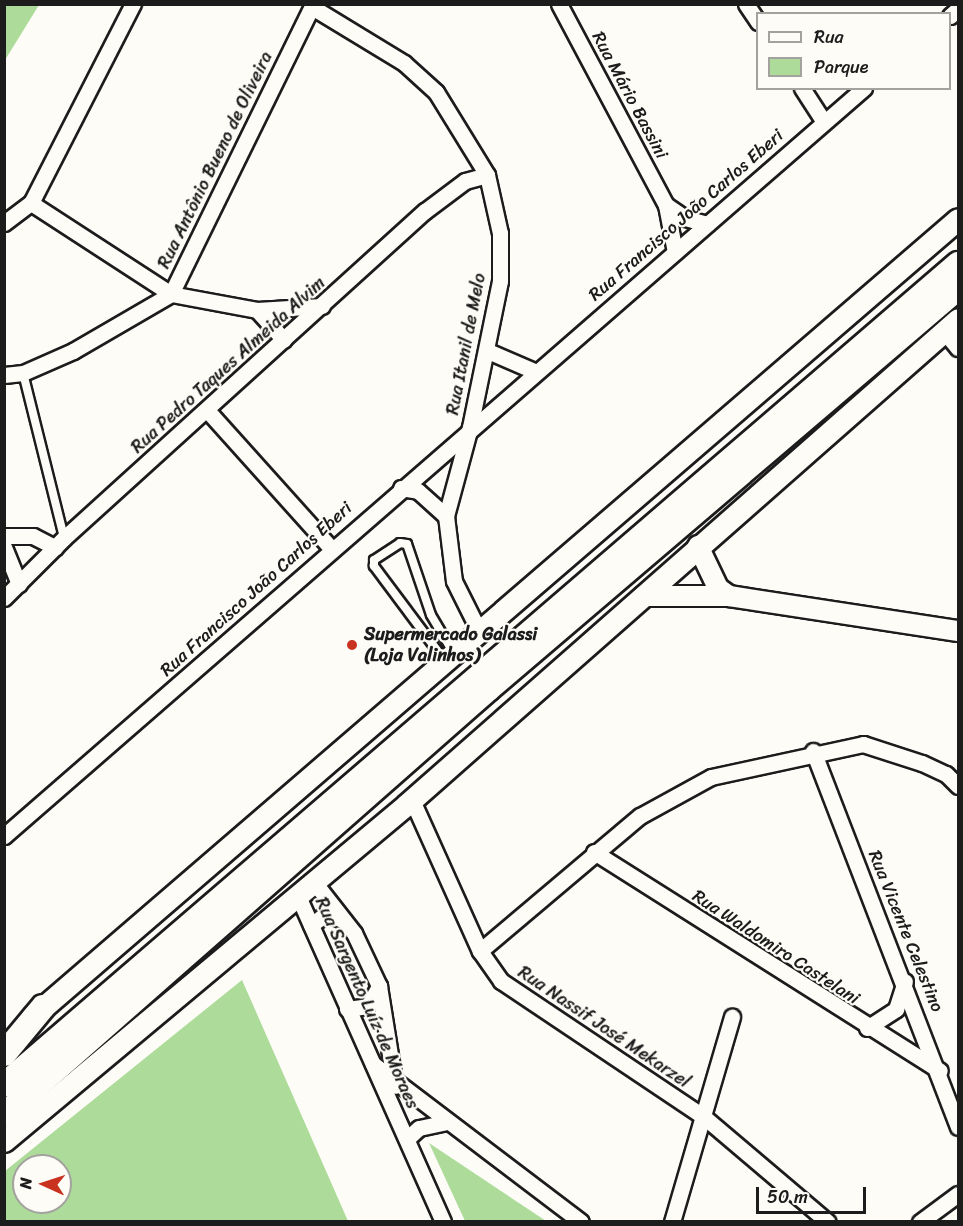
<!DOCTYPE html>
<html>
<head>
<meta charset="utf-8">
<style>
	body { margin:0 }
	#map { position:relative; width:963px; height:1226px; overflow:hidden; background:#fdfcf7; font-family:Sriracha,sans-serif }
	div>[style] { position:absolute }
	.green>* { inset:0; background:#addb99 }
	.roads { filter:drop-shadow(2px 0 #1c1c1c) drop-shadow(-2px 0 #1c1c1c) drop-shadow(0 2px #1c1c1c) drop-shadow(0 -2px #1c1c1c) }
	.service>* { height:8px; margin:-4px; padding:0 4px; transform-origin:4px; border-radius:4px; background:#fdfcf7 }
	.minor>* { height:15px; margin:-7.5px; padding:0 7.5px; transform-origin:7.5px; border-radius:7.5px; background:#fdfcf7 }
	.tertiary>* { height:20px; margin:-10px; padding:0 10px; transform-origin:10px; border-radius:10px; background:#fdfcf7 }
	.secondary>* { height:21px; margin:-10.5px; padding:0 10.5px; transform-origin:10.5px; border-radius:10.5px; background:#fdfcf7 }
	.primary>* { height:24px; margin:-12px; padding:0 12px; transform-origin:12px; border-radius:12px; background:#fdfcf7 }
	.dots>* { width:16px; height:16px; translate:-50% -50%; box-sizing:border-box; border:3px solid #fdfcf7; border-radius:50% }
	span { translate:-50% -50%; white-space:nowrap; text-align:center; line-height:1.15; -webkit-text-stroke:4.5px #fdfcf7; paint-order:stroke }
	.street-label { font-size:18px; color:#1c1c1c }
	.poi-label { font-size:18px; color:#1c1c1c; font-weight:700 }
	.left { translate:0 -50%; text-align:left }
	.frame { position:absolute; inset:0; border:6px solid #1c1c1c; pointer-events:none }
	.legend { position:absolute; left:756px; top:12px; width:195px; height:78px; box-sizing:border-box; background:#fdfcf7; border:2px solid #a3a29f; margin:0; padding:8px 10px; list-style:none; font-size:18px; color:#1c1c1c }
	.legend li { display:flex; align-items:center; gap:12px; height:30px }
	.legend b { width:30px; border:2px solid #a3a29f }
	.north { position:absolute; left:12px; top:1154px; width:60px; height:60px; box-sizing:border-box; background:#fdfcf7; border:2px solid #a3a29f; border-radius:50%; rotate:273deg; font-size:16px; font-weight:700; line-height:24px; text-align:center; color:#1c1c1c }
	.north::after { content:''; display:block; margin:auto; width:21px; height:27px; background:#c8321e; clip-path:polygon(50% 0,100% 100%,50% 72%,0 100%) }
	.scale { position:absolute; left:756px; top:1187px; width:110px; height:27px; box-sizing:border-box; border:3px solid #1c1c1c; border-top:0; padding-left:8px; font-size:18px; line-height:21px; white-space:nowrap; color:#1c1c1c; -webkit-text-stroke:4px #fdfcf7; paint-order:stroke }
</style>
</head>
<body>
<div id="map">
	<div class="green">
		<div style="clip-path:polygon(5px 4px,39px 5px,5px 60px,4px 5px)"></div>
		<div style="clip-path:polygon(evenodd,242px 980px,348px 1221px,5px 1221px,5px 1171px,242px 980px,24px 1166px,60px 1166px,60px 1202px,24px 1202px,24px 1166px)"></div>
		<div style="clip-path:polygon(429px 1143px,546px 1221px,465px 1221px)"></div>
	</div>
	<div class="roads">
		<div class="service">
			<div style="left:23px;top:373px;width:170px;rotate:76deg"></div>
			<div style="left:445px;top:661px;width:119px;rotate:-126.8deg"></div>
			<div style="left:374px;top:566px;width:6px;rotate:-90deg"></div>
			<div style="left:374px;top:560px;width:31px;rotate:-33deg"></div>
			<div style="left:400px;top:543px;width:7px;rotate:8deg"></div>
			<div style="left:407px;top:544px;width:75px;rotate:71.3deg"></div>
			<div style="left:431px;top:615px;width:43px;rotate:59.3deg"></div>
		</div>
		<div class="minor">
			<div style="left:559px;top:4px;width:228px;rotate:62deg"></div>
			<div style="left:666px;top:205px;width:48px;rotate:79.2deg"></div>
			<div style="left:746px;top:4px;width:22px;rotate:56deg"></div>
			<div style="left:312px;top:7px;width:108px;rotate:31.3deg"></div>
			<div style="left:404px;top:63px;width:43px;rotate:42.2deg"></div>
			<div style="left:436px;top:92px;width:97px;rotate:58.4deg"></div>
			<div style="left:487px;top:175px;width:59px;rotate:77.4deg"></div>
			<div style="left:500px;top:233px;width:48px;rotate:90deg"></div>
			<div style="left:500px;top:281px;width:149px;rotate:101.6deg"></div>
			<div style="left:470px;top:427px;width:92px;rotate:105.1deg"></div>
			<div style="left:446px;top:516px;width:65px;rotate:83deg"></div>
			<div style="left:454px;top:581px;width:56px;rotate:63.4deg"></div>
			<div style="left:950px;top:16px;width:11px;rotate:-41deg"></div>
			<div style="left:802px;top:88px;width:40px;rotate:57.1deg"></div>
			<div style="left:31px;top:203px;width:167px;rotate:33deg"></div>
			<div style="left:171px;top:294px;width:87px;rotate:10.5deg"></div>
			<div style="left:257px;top:310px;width:65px;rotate:-3.5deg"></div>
			<div style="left:666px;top:205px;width:23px;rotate:34deg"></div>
			<div style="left:685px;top:218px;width:23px;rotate:15deg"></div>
			<div style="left:4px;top:223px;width:34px;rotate:-37deg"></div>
			<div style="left:31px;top:203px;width:224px;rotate:-62.9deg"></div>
			<div style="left:257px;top:310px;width:40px;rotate:48deg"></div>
			<div style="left:944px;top:331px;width:22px;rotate:51deg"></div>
			<div style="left:488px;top:351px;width:50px;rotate:23.5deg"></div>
			<div style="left:4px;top:375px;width:19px;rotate:-6deg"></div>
			<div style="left:23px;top:373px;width:55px;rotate:-23.7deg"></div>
			<div style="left:73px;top:351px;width:113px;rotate:-30.2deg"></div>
			<div style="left:171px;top:294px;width:323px;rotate:-63.9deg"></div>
			<div style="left:207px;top:410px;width:186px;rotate:48.1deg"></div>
			<div style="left:401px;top:488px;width:17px;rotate:10deg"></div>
			<div style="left:418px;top:491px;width:38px;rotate:42deg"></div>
			<div style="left:4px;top:536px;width:29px"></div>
			<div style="left:33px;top:536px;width:25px;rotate:27deg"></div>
			<div style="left:4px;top:547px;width:40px;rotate:68deg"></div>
			<div style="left:4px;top:598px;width:85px;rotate:-45deg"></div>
			<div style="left:64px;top:538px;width:487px;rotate:-42.2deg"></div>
			<div style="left:425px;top:211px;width:50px;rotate:-36.9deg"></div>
			<div style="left:465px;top:181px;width:23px;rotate:-15deg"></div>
			<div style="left:813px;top:751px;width:403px;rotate:68.9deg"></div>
			<div style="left:412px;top:800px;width:166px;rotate:65.8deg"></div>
			<div style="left:480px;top:951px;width:37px;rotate:55deg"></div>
			<div style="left:501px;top:981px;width:244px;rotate:33.8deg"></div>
			<div style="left:704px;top:1117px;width:162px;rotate:40.3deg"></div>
			<div style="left:4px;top:836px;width:1140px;rotate:-41.02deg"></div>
			<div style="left:594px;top:852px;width:409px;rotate:32.3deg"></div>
			<div style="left:314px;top:882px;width:65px;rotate:51.9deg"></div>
			<div style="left:354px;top:933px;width:59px;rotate:64.7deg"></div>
			<div style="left:379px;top:986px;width:101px;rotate:80.9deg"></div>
			<div style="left:298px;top:896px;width:357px;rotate:66deg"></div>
			<div style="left:311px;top:925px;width:20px;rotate:-37deg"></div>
			<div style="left:327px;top:913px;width:19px;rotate:25deg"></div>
			<div style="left:480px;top:951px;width:209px;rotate:-40.2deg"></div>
			<div style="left:640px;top:816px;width:81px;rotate:-28.8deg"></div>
			<div style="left:711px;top:777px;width:156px;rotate:-12.2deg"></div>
			<div style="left:863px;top:744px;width:62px;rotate:17.9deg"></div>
			<div style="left:922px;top:763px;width:26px;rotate:25deg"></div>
			<div style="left:946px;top:774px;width:17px;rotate:45deg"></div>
			<div style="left:347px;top:1009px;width:21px;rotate:-8deg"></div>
			<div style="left:368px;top:1006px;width:23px;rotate:-61deg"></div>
			<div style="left:867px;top:1028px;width:35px;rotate:-33deg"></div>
			<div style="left:896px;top:1009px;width:29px;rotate:-72deg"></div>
			<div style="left:373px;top:1064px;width:261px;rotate:37.2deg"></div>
			<div style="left:407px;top:1139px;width:16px;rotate:-43deg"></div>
			<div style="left:419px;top:1128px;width:30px;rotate:-12deg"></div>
			<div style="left:672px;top:1222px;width:214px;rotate:-73.7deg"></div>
			<div style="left:920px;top:1222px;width:47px;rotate:-36.4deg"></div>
		</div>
		<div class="tertiary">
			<div style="left:698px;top:546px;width:47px;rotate:64.5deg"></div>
			<div style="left:718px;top:588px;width:14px;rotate:36deg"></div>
			<div style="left:644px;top:596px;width:85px"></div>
			<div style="left:729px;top:596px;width:232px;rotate:8.7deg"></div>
		</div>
		<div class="secondary">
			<div style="left:32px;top:1017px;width:1222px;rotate:-40.75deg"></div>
			<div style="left:4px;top:1141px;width:524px;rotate:-39.89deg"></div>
			<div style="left:406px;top:805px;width:735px;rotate:-41.36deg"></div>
		</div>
		<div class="primary">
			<div style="left:4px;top:1054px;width:61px;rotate:-50.3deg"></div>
			<div style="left:4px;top:1085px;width:1259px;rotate:-40.71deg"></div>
			<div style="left:4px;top:1115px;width:645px;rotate:-41.35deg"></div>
			<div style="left:488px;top:689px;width:618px;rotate:-40.47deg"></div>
		</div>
	</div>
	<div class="dots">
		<div style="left:352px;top:645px;background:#c8321e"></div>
	</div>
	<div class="street-label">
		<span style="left:630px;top:95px;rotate:62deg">Rua Mário Bassini</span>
		<span style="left:215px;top:160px;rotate:-64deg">Rua Antônio Bueno de Oliveira</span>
		<span style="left:686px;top:215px;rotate:-41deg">Rua Francisco João Carlos Eberi</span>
		<span style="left:466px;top:344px;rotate:-79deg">Rua Itanil de Melo</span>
		<span style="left:228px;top:365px;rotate:-42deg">Rua Pedro Taques Almeida Alvim</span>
		<span style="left:256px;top:589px;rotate:-42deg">Rua Francisco João Carlos Eberi</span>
		<span style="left:906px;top:931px;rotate:68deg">Rua Vicente Celestino</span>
		<span style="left:776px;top:947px;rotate:33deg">Rua Waldomiro Castelani</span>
		<span style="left:367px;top:1003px;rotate:66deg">Rua Sargento Luíz de Moraes</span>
		<span style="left:604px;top:1027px;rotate:34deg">Rua Nassif José Mekarzel</span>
	</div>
	<div class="poi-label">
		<span class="left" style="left:364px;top:645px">Supermercado Galassi<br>(Loja Valinhos)</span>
	</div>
	<div class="frame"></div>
	<ul class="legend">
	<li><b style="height:8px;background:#fdfcf7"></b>Rua</li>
	<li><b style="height:16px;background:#addb99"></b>Parque</li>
	</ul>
	<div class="north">N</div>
	<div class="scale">50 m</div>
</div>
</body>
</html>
